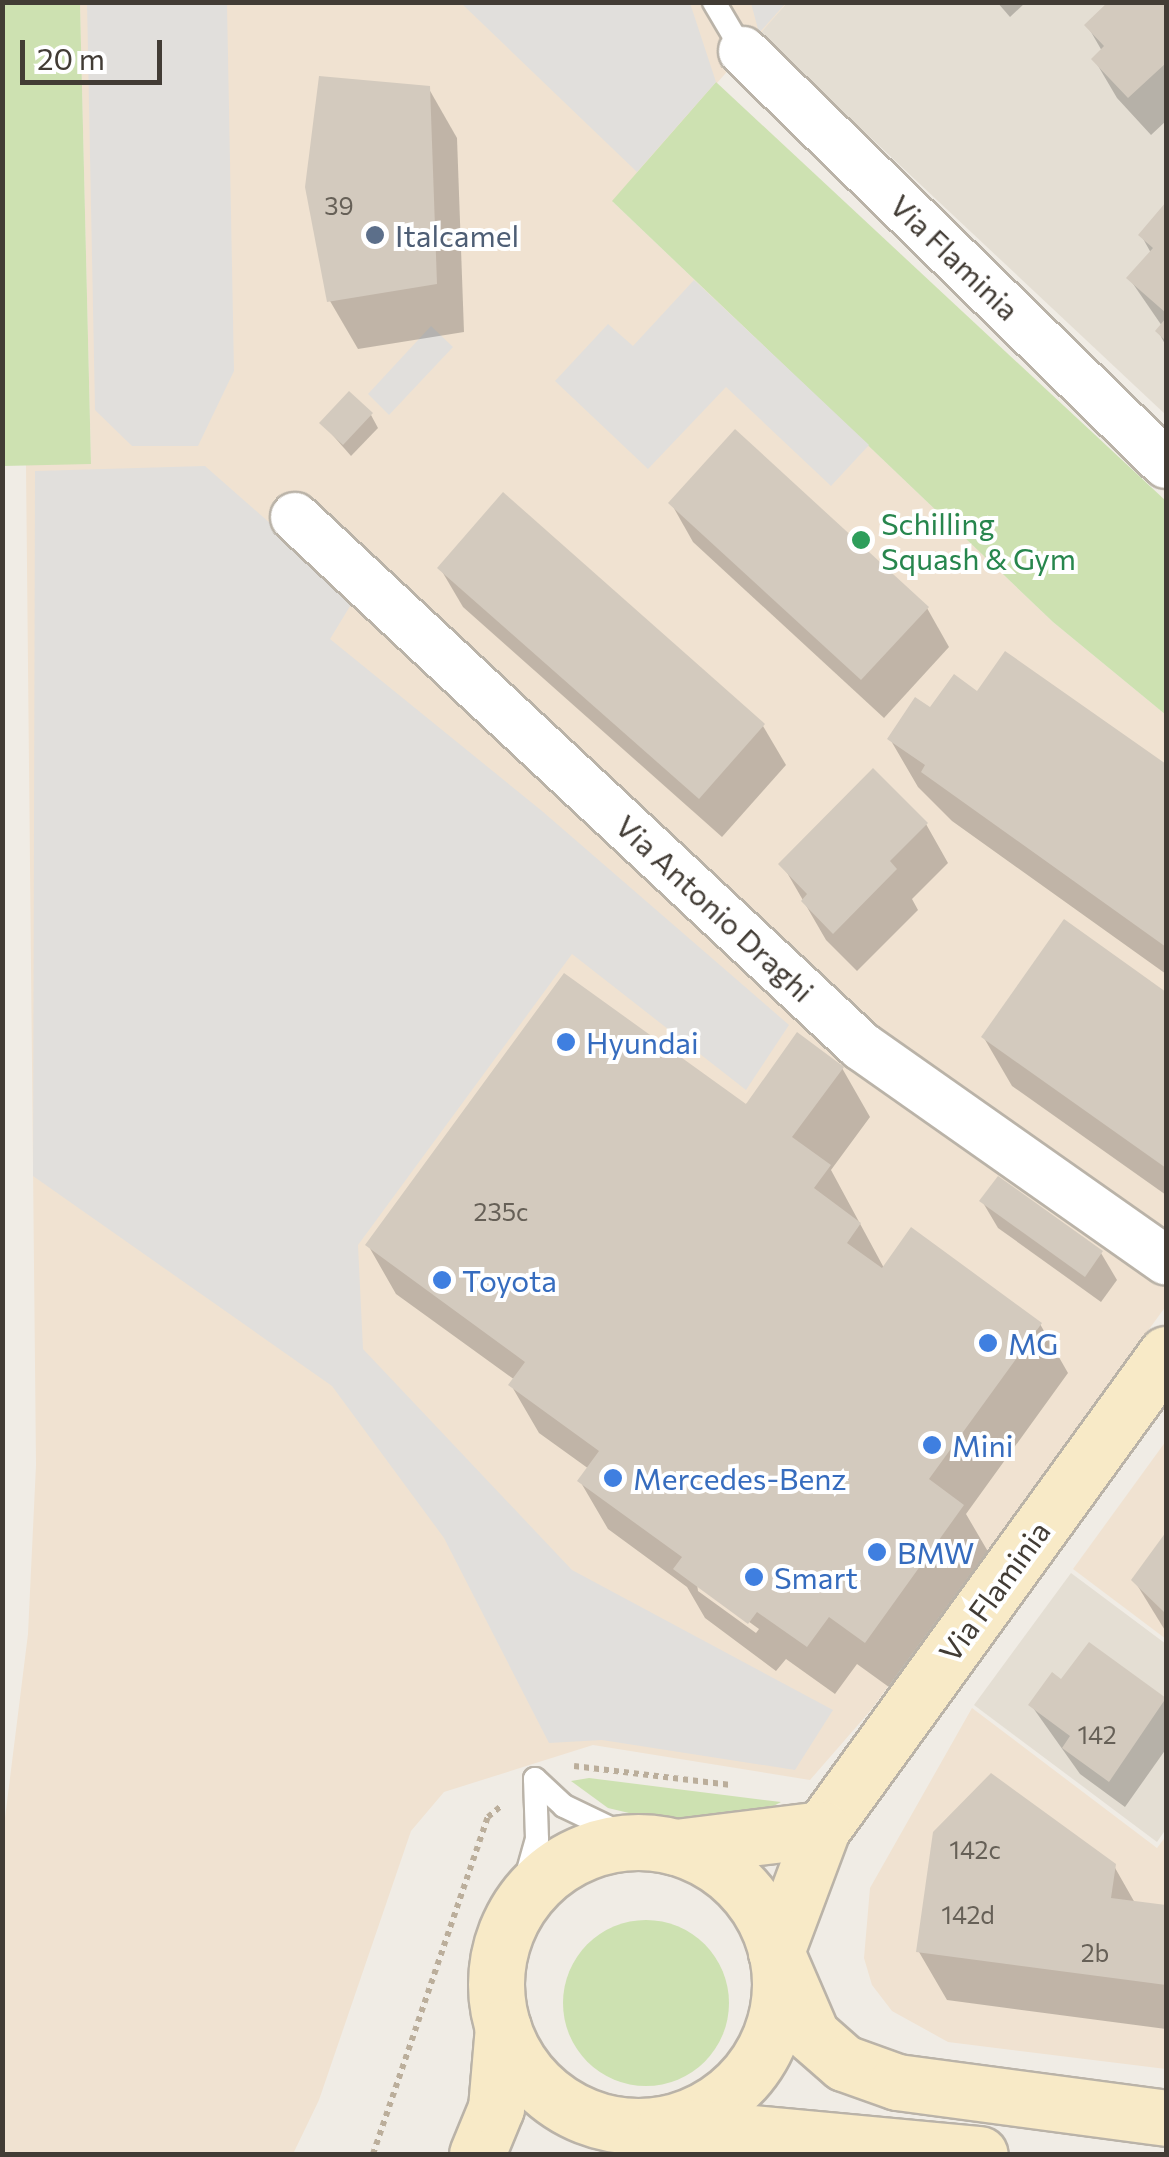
<!DOCTYPE html>
<html>
<head>
<meta charset="utf-8">
<style>
	body { margin:0 }
	#map { position:relative; width:1169px; height:2157px; overflow:hidden; background:#f0ece5; font-family:Commissioner,sans-serif }
	div>[style] { position:absolute }
	.residential>* { inset:0; background:#e4ded3 }
	.commercial>* { inset:0; background:#f0e2d1 }
	.green>* { inset:0; background:#cde1b1 }
	.round { border-radius:50% }
	.parking>* { inset:0; background:#e1dfdc }
	.shadow>* { inset:0; background:#0003 }
	.building>* { inset:0; background:#d3cabe }
	.path>* { height:6px; margin-top:-3px; transform-origin:0; background:repeating-linear-gradient(90deg,#bbae9b 0 5px,transparent 0 10px) }
	.roads { filter:drop-shadow(2px 0 #bab3a8) drop-shadow(-2px 0 #bab3a8) drop-shadow(0 2px #bab3a8) drop-shadow(0 -2px #bab3a8) }
	.lane>* { height:22px; margin:-11px; padding:0 11px; transform-origin:11px; border-radius:11px; background:#fff }
	.street>* { height:48px; margin:-24px; padding:0 24px; transform-origin:24px; border-radius:24px; background:#fff }
	.secondary>* { height:55px; margin:-27.5px; padding:0 27.5px; transform-origin:27.5px; border-radius:27.5px; background:#f8eac7 }
	.secondary>.ring { margin:-27.5px; padding:0; box-sizing:content-box; background:none; border:55px solid #f8eac7; border-radius:50% }
	.dots>* { width:28px; height:28px; translate:-50% -50%; box-sizing:border-box; border:5px solid #fff; border-radius:50% }
	span { translate:-50% -50%; white-space:nowrap; text-align:center; line-height:1.15; -webkit-text-stroke:8px #fff; paint-order:stroke }
	.number-label { font-size:25px; color:#666057 }
	.number-label span { -webkit-text-stroke-width:0 }
	.service-label { font-size:30px; color:#4e5e75 }
	.left { translate:0 -50%; text-align:left }
	.street-label { font-size:30px; color:#423c35 }
	.leisure-label { font-size:30px; color:#27864d }
	.shop-label { font-size:30px; color:#366cbe }
	.frame { position:absolute; inset:0; border:5px solid #423c35; pointer-events:none }
	.scale { position:absolute; left:20px; top:40px; width:142px; height:45px; box-sizing:border-box; border:5px solid #423c35; border-top:0; padding-left:12px; font-size:30px; line-height:35px; white-space:nowrap; color:#423c35; -webkit-text-stroke:8px #fff; paint-order:stroke }
</style>
</head>
<body>
<div id="map">
	<div class="residential">
		<div style="clip-path:polygon(787px 3px,1166px 3px,1166px 415px,759px 33px)"></div>
		<div style="clip-path:polygon(1071px 1573px,1166px 1644px,1166px 1829px,1157px 1842px,974px 1705px)"></div>
	</div>
	<div class="commercial">
		<div style="clip-path:polygon(80px 3px,787px 3px,613px 202px,1053px 622px,1166px 715px,1166px 1306px,871px 1710px,810px 1780px,593px 1745px,444px 1792px,411px 1831px,319px 2100px,293px 2154px,3px 2154px,2px 1842px,28px 1634px,36px 1465px,26px 465px,91px 463px)"></div>
		<div style="clip-path:polygon(1166px 1441px,1166px 1639px,1073px 1569px)"></div>
		<div style="clip-path:polygon(972px 1708px,1157px 1848px,1166px 1836px,1166px 2069px,948px 2042px,892px 2011px,872px 1985px,864px 1958px,870px 1888px)"></div>
	</div>
	<div class="green">
		<div style="clip-path:polygon(2px 3px,80px 3px,91px 464px,3px 466px)"></div>
		<div style="clip-path:polygon(716px 82px,1166px 501px,1166px 715px,1053px 622px,612px 201px)"></div>
		<div style="clip-path:polygon(589px 1778px,781px 1802px,760px 1813px,671px 1823px,608px 1808px,571px 1781px)"></div>
		<div class="round" style="left:563px;top:1920px;width:166px;height:166px"></div>
	</div>
	<div class="parking">
		<div style="clip-path:polygon(785px 2px,785px 4px,759px 33px,751px 3px)"></div>
		<div style="clip-path:polygon(87px 3px,227px 3px,234px 371px,198px 446px,132px 446px,95px 410px)"></div>
		<div style="clip-path:polygon(461px 3px,690px 3px,716px 82px,637px 172px)"></div>
		<div style="clip-path:polygon(694px 280px,869px 445px,831px 486px,726px 387px,648px 469px,555px 381px,608px 324px,633px 346px)"></div>
		<div style="clip-path:polygon(431px 326px,453px 347px,389px 415px,368px 394px)"></div>
		<div style="clip-path:polygon(205px 466px,355px 598px,330px 639px,542px 811px,789px 1025px,746px 1090px,572px 954px,358px 1245px,363px 1349px,572px 1570px,833px 1710px,795px 1770px,602px 1740px,549px 1743px,444px 1538px,332px 1386px,33px 1176px,35px 471px)"></div>
	</div>
	<div class="shadow">
		<div style="clip-path:polygon(997px 2px,1026px 2px,1010px 17px)"></div>
		<div style="clip-path:polygon(1112px 2px,1166px 2px,1166px 121px,1151px 135px,1117px 98px,1094px 59px,1102px 51px,1087px 25px)"></div>
		<div style="clip-path:polygon(429px 89px,457px 138px,464px 332px,358px 349px,330px 301px)"></div>
		<div style="clip-path:polygon(1166px 206px,1166px 346px,1158px 331px,1162px 326px,1129px 278px,1151px 253px,1141px 235px)"></div>
		<div style="clip-path:polygon(371px 415px,378px 428px,351px 456px,322px 423px)"></div>
		<div style="clip-path:polygon(671px 503px,927px 608px,949px 647px,884px 718px,693px 542px)"></div>
		<div style="clip-path:polygon(440px 568px,763px 726px,786px 765px,722px 837px,463px 607px)"></div>
		<div style="clip-path:polygon(1006px 654px,1166px 769px,1166px 974px,952px 821px,918px 787px,890px 739px,930px 711px,978px 694px)"></div>
		<div style="clip-path:polygon(926px 824px,948px 863px,912px 899px,918px 910px,857px 971px,826px 940px,782px 864px)"></div>
		<div style="clip-path:polygon(1064px 922px,1166px 995px,1166px 1195px,1012px 1086px,984px 1038px)"></div>
		<div style="clip-path:polygon(evenodd,842px 1068px,870px 1117px,831px 1170px,884px 1268px,1040px 1324px,1068px 1373px,966px 1514px,990px 1555px,893px 1690px,857px 1664px,835px 1694px,786px 1659px,776px 1671px,705px 1618px,687px 1587px,608px 1529px,580px 1481px,589px 1469px,539px 1433px,511px 1385px,515px 1380px,396px 1294px,368px 1245px,842px 1068px,697px 1584px,759px 1629px,756px 1633px,698px 1591px,697px 1584px)"></div>
		<div style="clip-path:polygon(982px 1201px,1101px 1253px,1117px 1280px,1101px 1302px,998px 1228px)"></div>
		<div style="clip-path:polygon(1166px 1536px,1166px 1632px,1134px 1580px)"></div>
		<div style="clip-path:polygon(1090px 1646px,1166px 1701px,1166px 1749px,1125px 1807px,1080px 1774px,1031px 1705px,1062px 1683px)"></div>
		<div style="clip-path:polygon(1114px 1866px,1135px 1903px,1166px 1907px,1166px 2029px,947px 2000px,919px 1952px)"></div>
	</div>
	<div class="building">
		<div style="clip-path:polygon(1108px 2px,1166px 2px,1166px 63px,1128px 98px,1091px 59px,1104px 46px,1084px 25px)"></div>
		<div style="clip-path:polygon(319px 76px,430px 86px,437px 284px,327px 302px,305px 187px)"></div>
		<div style="clip-path:polygon(1166px 202px,1166px 313px,1126px 278px,1153px 248px,1138px 235px)"></div>
		<div style="clip-path:polygon(1166px 318px,1166px 341px,1155px 331px)"></div>
		<div style="clip-path:polygon(349px 391px,373px 413px,343px 445px,319px 423px)"></div>
		<div style="clip-path:polygon(735px 429px,929px 607px,861px 680px,668px 503px)"></div>
		<div style="clip-path:polygon(503px 492px,765px 724px,699px 799px,437px 568px)"></div>
		<div style="clip-path:polygon(1005px 651px,1166px 764px,1166px 947px,921px 772px,925px 765px,887px 739px,915px 697px,930px 707px,954px 674px,977px 691px)"></div>
		<div style="clip-path:polygon(873px 768px,928px 823px,890px 861px,897px 869px,833px 934px,801px 901px,807px 894px,778px 864px)"></div>
		<div style="clip-path:polygon(1064px 919px,1166px 992px,1166px 1168px,981px 1037px)"></div>
		<div style="clip-path:polygon(564px 973px,746px 1104px,797px 1032px,844px 1067px,792px 1137px,831px 1165px,814px 1188px,861px 1223px,847px 1243px,882px 1268px,911px 1227px,1042px 1323px,929px 1479px,964px 1505px,865px 1643px,829px 1617px,807px 1647px,757px 1612px,748px 1624px,673px 1569px,682px 1557px,577px 1481px,599px 1451px,508px 1385px,525px 1362px,365px 1245px)"></div>
		<div style="clip-path:polygon(998px 1176px,1103px 1251px,1085px 1277px,979px 1201px)"></div>
		<div style="clip-path:polygon(1166px 1532px,1166px 1614px,1131px 1580px)"></div>
		<div style="clip-path:polygon(1089px 1642px,1166px 1698px,1109px 1782px,1062px 1748px,1070px 1736px,1028px 1705px,1052px 1672px,1061px 1679px)"></div>
		<div style="clip-path:polygon(991px 1773px,1116px 1864px,1111px 1898px,1166px 1905px,1166px 1985px,916px 1952px,933px 1832px)"></div>
	</div>
	<div class="path">
		<div style="left:574px;top:1766px;width:158px;rotate:6.9deg"></div>
		<div style="left:373px;top:2154px;width:356px;rotate:-71.2deg"></div>
		<div style="left:488px;top:1817px;width:17px;rotate:-40deg"></div>
	</div>
	<div class="roads">
		<div class="lane">
			<div style="left:714px;top:2px;width:57px;rotate:59.4deg"></div>
			<div style="left:517px;top:1910px;width:74px;rotate:-74.3deg"></div>
			<div style="left:537px;top:1839px;width:60px;rotate:-91.9deg"></div>
			<div style="left:535px;top:1779px;width:40px;rotate:43deg"></div>
			<div style="left:564px;top:1806px;width:83px;rotate:25.6deg"></div>
		</div>
		<div class="street">
			<div style="left:743px;top:51px;width:591px;rotate:44.31deg"></div>
			<div style="left:295px;top:517px;width:775px;rotate:43.06deg"></div>
			<div style="left:861px;top:1046px;width:373px;rotate:35.1deg"></div>
		</div>
		<div class="secondary">
			<div style="left:1166px;top:1354px;width:586px;rotate:125.91deg"></div>
			<div style="left:822px;top:1829px;width:131px;rotate:110.5deg"></div>
			<div style="left:776px;top:1952px;width:90px;rotate:66.6deg"></div>
			<div style="left:812px;top:2035px;width:43px;rotate:41.2deg"></div>
			<div style="left:844px;top:2063px;width:56px;rotate:19.7deg"></div>
			<div style="left:897px;top:2082px;width:271px;rotate:7.6deg"></div>
			<div class="ring" style="left:496px;top:1842px;width:229px;height:229px"></div>
			<div style="left:676px;top:1847px;width:147px;rotate:-7deg"></div>
			<div style="left:665px;top:2125px;width:316px;rotate:5.3deg"></div>
			<div style="left:477px;top:2154px;width:50px;rotate:-67.6deg"></div>
			<div style="left:496px;top:2108px;width:81px;rotate:-85.1deg"></div>
		</div>
	</div>
	<div class="dots">
		<div style="left:375px;top:235px;background:#5c6f8a"></div>
		<div style="left:861px;top:540px;background:#2e9e5b"></div>
		<div style="left:566px;top:1042px;background:#3f7fe0"></div>
		<div style="left:442px;top:1280px;background:#3f7fe0"></div>
		<div style="left:988px;top:1343px;background:#3f7fe0"></div>
		<div style="left:932px;top:1445px;background:#3f7fe0"></div>
		<div style="left:613px;top:1478px;background:#3f7fe0"></div>
		<div style="left:877px;top:1552px;background:#3f7fe0"></div>
		<div style="left:754px;top:1577px;background:#3f7fe0"></div>
	</div>
	<div class="number-label">
		<span style="left:339px;top:205px">39</span>
		<span style="left:501px;top:1211px">235c</span>
		<span style="left:1097px;top:1734px">142</span>
		<span style="left:975px;top:1849px">142c</span>
		<span style="left:968px;top:1914px">142d</span>
		<span style="left:1095px;top:1952px">2b</span>
	</div>
	<div class="service-label">
		<span class="left" style="left:395px;top:235px">Italcamel</span>
	</div>
	<div class="street-label">
		<span style="left:955px;top:257px;rotate:44deg">Via Flaminia</span>
		<span style="left:715px;top:908px;rotate:43deg">Via Antonio Draghi</span>
		<span style="left:994px;top:1591px;rotate:-54deg">Via Flaminia</span>
	</div>
	<div class="leisure-label">
		<span class="left" style="left:881px;top:540px">Schilling<br>Squash &amp; Gym</span>
	</div>
	<div class="shop-label">
		<span class="left" style="left:586px;top:1042px">Hyundai</span>
		<span class="left" style="left:462px;top:1280px">Toyota</span>
		<span class="left" style="left:1008px;top:1343px">MG</span>
		<span class="left" style="left:952px;top:1445px">Mini</span>
		<span class="left" style="left:633px;top:1478px">Mercedes-Benz</span>
		<span class="left" style="left:897px;top:1552px">BMW</span>
		<span class="left" style="left:774px;top:1577px">Smart</span>
	</div>
	<div class="frame"></div>
	<div class="scale">20 m</div>
</div>
</body>
</html>
